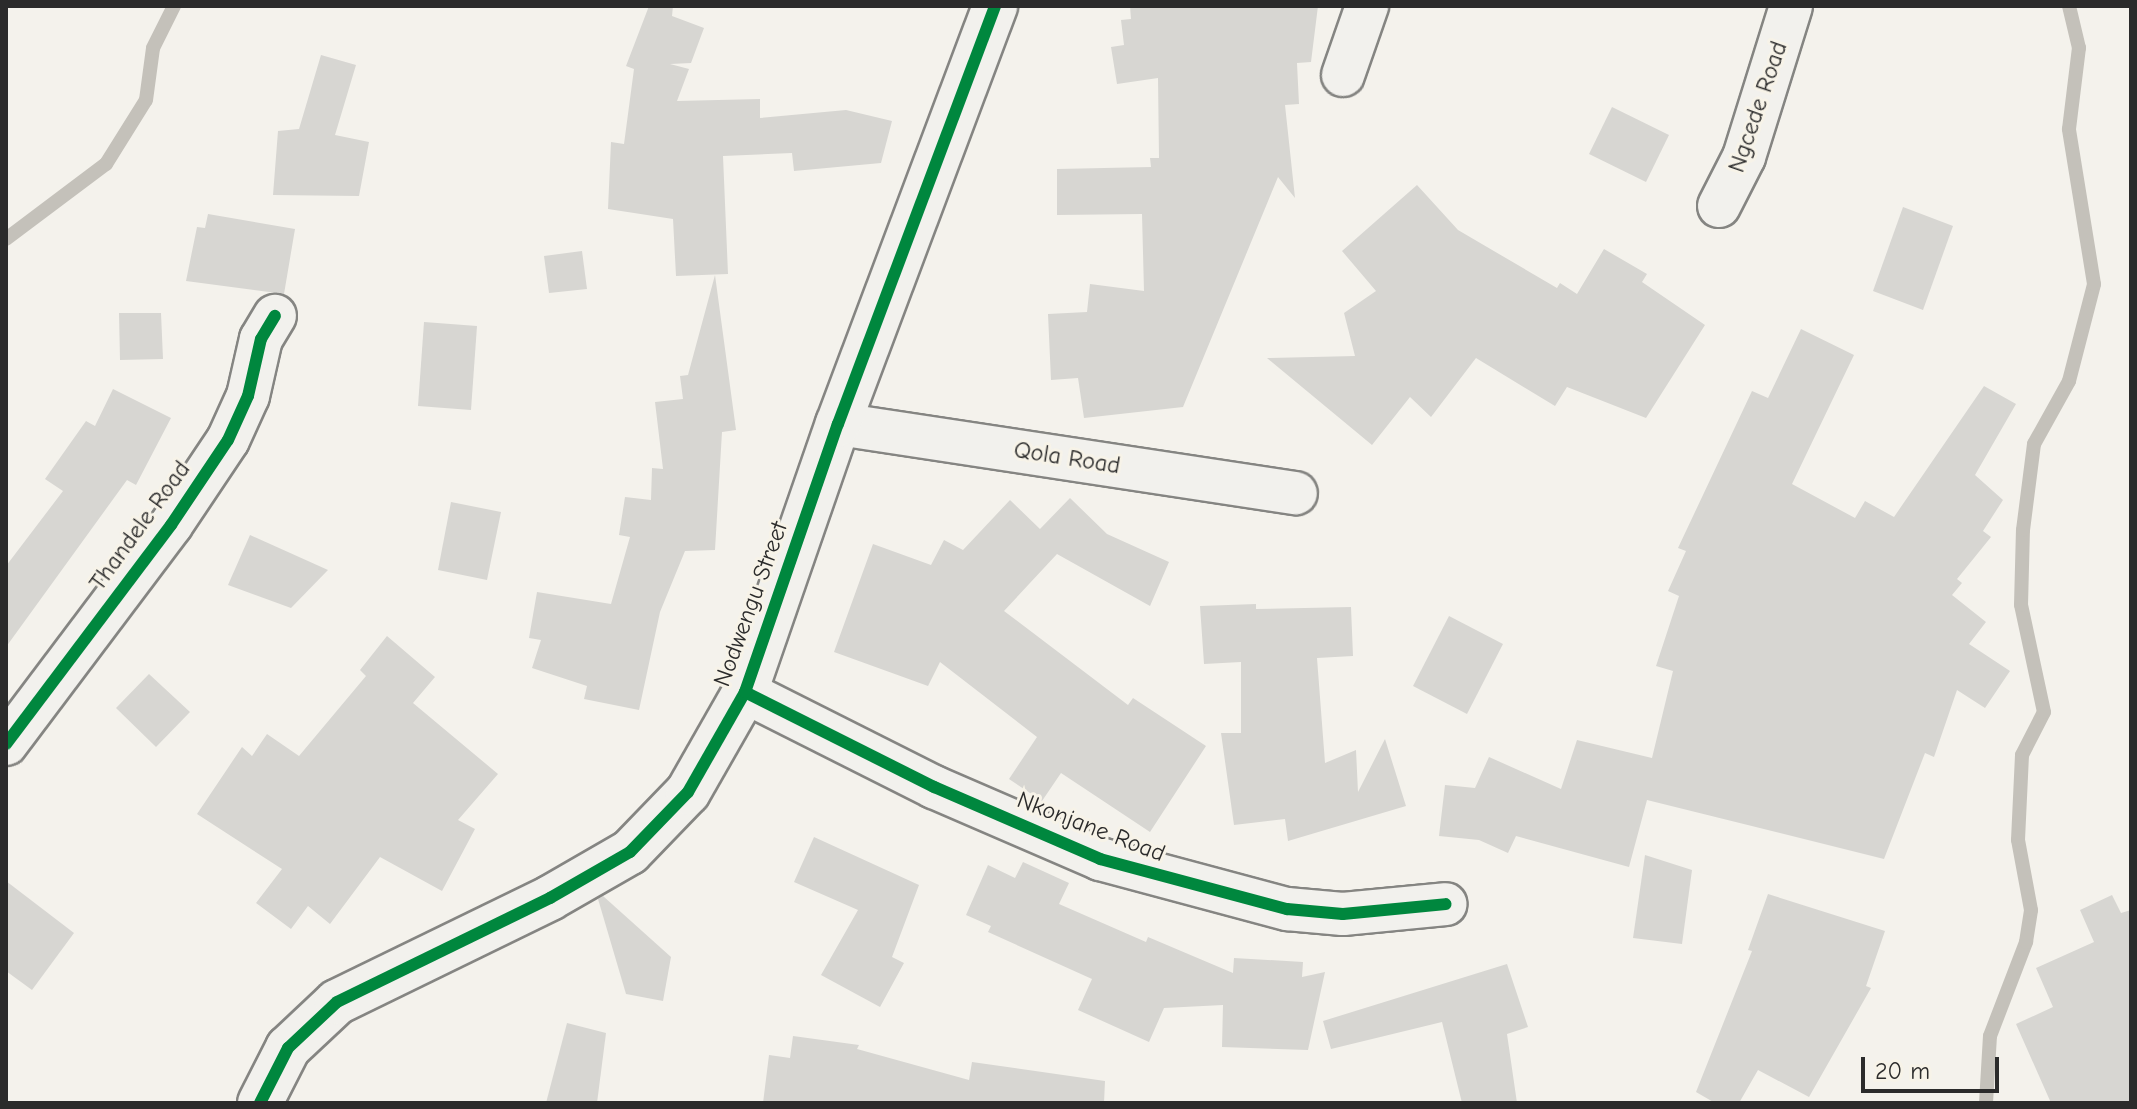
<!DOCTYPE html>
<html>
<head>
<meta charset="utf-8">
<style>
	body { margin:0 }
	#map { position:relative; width:2137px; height:1109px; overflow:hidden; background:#f4f2ec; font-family:"Comic Neue",sans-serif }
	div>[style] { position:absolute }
	.stream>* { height:14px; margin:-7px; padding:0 7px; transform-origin:7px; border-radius:7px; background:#c4c1ba }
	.building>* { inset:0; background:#d7d6d2 }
	.roads { filter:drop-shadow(2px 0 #858582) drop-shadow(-2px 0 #858582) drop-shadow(0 2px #858582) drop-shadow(0 -2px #858582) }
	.minor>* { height:42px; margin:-21px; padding:0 21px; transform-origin:21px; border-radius:21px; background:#f2f1ed }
	.tertiary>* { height:44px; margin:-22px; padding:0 22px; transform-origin:22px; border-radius:22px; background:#f2f1ed }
	.cycleway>* { height:12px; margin:-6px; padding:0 6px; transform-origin:6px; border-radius:6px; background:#00873e }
	span { translate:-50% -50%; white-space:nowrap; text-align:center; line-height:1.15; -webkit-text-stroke:6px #f7f3e8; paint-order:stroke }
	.street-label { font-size:24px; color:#2b2b2b }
	.frame { position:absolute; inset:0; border:8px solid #2b2b2b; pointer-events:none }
	.scale { position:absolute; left:1861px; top:1057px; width:138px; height:36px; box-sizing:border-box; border:4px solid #2b2b2b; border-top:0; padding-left:10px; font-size:24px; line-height:28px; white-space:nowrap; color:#2b2b2b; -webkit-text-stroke:6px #f7f3e8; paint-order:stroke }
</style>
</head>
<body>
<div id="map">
	<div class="stream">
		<div style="left:6px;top:239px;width:125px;rotate:-36.9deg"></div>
		<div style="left:106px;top:164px;width:75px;rotate:-58deg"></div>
		<div style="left:146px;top:100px;width:52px;rotate:-82.3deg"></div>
		<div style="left:153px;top:48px;width:47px;rotate:-63.4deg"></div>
		<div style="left:1986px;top:1103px;width:67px;rotate:-86.6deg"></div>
		<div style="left:1990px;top:1036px;width:101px;rotate:-69deg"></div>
		<div style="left:2026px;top:942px;width:32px;rotate:-81deg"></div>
		<div style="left:2031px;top:910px;width:71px;rotate:-100.5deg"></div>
		<div style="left:2018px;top:840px;width:85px;rotate:-87.3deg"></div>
		<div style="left:2022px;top:755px;width:48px;rotate:-62.9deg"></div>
		<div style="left:2044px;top:712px;width:109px;rotate:-102.1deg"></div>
		<div style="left:2021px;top:605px;width:75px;rotate:-88.5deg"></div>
		<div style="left:2023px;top:530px;width:87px;rotate:-82.7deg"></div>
		<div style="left:2034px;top:444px;width:72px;rotate:-60.9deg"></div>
		<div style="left:2069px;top:381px;width:100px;rotate:-75.5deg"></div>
		<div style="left:2094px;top:284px;width:157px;rotate:-99.2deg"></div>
		<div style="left:2069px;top:129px;width:82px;rotate:-83deg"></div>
		<div style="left:2079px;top:48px;width:43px;rotate:-103.4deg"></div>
	</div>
	<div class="building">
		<div style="clip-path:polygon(649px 6px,673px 6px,672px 16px,704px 28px,691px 63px,670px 64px,689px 69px,677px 101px,760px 99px,760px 118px,846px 110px,892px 121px,881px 163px,794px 171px,792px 153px,723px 156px,728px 274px,676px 276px,673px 219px,608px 209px,611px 142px,624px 144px,634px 69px,626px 66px)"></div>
		<div style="clip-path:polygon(1130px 6px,1318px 6px,1311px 62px,1297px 63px,1299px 104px,1285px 105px,1295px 198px,1278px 177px,1183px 407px,1084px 418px,1078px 378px,1051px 380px,1048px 314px,1087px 312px,1090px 284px,1144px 291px,1142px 214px,1057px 215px,1057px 169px,1151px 167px,1150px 158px,1159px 158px,1158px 78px,1117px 84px,1111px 47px,1124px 45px,1121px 20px,1131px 19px)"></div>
		<div style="clip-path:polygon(321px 55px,356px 65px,335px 135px,369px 142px,359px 196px,273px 195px,278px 131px,299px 129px)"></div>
		<div style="clip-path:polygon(1612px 107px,1669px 135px,1646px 182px,1589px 154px)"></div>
		<div style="clip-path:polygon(1417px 185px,1458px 230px,1557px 288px,1560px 283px,1577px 294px,1604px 249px,1647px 274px,1642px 282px,1705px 325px,1646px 418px,1567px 387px,1555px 406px,1476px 358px,1431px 417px,1410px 397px,1372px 445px,1267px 358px,1355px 356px,1344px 313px,1376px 291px,1342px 251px)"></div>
		<div style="clip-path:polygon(1903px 207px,1953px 226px,1923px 310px,1873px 291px)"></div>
		<div style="clip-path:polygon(208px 214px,295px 229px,284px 294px,186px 281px,197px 227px,205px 228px)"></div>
		<div style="clip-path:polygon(582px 251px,587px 289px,549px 293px,544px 256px)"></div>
		<div style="clip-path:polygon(715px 275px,736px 430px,722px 432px,715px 550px,685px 551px,660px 612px,639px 710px,584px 699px,587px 686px,532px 668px,541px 640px,529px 638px,537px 592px,611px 604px,630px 537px,619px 535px,625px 497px,651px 500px,652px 468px,663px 469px,655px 402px,683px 399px,680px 376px,688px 375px)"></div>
		<div style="clip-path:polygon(119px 313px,161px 313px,163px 359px,120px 360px)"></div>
		<div style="clip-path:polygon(424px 322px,477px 326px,471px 410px,418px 406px)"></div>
		<div style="clip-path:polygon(1801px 329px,1854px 355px,1792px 484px,1855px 518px,1865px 501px,1894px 517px,1984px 386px,2016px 404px,1975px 475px,2003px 500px,1983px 531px,1991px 537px,1957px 579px,1962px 583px,1952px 595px,1986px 622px,1969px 644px,2010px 671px,1985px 708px,1957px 690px,1934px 757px,1925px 753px,1884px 859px,1647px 800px,1629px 867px,1516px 836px,1508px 853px,1479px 840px,1439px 836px,1445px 785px,1475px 788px,1489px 757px,1561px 789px,1577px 740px,1652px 758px,1673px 671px,1656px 666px,1679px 596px,1668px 591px,1686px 551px,1678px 548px,1752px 391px,1768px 398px)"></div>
		<div style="clip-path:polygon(113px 389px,171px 418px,136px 485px,127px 480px,6px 647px,6px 566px,63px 491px,45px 479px,86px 421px,95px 426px)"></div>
		<div style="clip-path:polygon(1070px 498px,1107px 534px,1169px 562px,1150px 606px,1057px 554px,1004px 611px,1128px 705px,1133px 698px,1206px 746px,1150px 832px,1061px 773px,1042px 801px,1009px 779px,1037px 737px,940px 662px,928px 686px,834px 652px,873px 544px,931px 565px,944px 540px,963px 550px,1010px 500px,1040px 529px)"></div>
		<div style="clip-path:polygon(451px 502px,501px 512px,487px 580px,438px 570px)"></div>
		<div style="clip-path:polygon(250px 535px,328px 570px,291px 608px,228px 585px)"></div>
		<div style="clip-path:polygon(1256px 604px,1256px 609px,1351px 607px,1353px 656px,1317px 658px,1325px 763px,1356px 750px,1358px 792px,1385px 739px,1406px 806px,1288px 841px,1285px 819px,1234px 825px,1221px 733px,1241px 733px,1241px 662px,1204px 664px,1200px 606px)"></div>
		<div style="clip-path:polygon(1449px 616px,1503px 644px,1467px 714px,1413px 686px)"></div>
		<div style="clip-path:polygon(387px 636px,435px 677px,413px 703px,498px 774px,458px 820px,475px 829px,442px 891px,380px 857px,330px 924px,308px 906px,291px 929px,256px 903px,282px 869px,197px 814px,242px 747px,252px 756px,267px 734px,299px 756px,366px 676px,360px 670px)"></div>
		<div style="clip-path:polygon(149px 674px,190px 712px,156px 747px,116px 708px)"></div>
		<div style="clip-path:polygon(814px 837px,919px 885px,892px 957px,904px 963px,880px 1007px,821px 975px,858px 910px,794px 882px)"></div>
		<div style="clip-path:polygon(1645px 855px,1692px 870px,1682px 944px,1633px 938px)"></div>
		<div style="clip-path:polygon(1023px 862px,1069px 883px,1059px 904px,1146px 942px,1148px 937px,1233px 973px,1234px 958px,1303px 962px,1302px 977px,1325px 972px,1308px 1050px,1222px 1047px,1223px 1005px,1164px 1008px,1149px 1042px,1078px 1010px,1092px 979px,988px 932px,991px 926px,966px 915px,988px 865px,1015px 878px)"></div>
		<div style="clip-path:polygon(6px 881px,74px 933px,32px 990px,6px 971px)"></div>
		<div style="clip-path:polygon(1768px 894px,1885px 931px,1866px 986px,1871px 988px,1809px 1097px,1758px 1070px,1739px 1103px,1715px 1103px,1696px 1092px,1752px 951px,1748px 950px)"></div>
		<div style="clip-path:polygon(2112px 895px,2121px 913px,2131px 910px,2131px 1103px,2051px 1103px,2016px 1024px,2053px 1007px,2036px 968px,2094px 942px,2080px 910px)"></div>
		<div style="clip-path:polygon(603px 896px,671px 957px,663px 1001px,626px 994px,598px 899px)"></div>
		<div style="clip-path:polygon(1507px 964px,1528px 1027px,1507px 1034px,1517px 1103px,1462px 1103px,1442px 1022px,1331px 1049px,1323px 1021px)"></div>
		<div style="clip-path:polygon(567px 1023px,606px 1033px,597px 1103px,546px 1103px)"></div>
		<div style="clip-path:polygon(793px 1036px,859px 1045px,857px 1049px,969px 1080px,972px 1062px,1105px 1081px,1104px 1103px,763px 1103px,769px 1055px,790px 1058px)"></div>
	</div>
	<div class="roads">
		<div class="minor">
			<div style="left:1343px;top:75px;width:73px;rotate:-70.8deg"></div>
			<div style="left:1719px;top:206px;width:55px;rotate:-63deg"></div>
			<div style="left:1744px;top:157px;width:158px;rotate:-72.7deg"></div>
			<div style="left:838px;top:424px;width:463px;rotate:8.6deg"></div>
			<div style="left:745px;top:692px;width:212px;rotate:26.7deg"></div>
			<div style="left:934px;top:787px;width:181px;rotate:23.4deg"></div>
			<div style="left:1100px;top:859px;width:194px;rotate:15deg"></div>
			<div style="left:1287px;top:909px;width:56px;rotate:5.1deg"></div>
			<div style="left:1343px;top:914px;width:103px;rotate:-5.5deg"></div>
			<div style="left:6px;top:744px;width:274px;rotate:-53deg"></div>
			<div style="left:171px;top:525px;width:102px;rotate:-56.2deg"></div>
			<div style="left:228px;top:440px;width:48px;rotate:-65.6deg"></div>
			<div style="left:248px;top:396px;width:58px;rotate:-77.2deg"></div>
			<div style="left:261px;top:339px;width:27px;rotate:-59deg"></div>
		</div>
		<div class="tertiary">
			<div style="left:260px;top:1103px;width:62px;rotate:-63deg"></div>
			<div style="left:288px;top:1048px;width:67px;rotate:-43.2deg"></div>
			<div style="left:337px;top:1002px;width:237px;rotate:-26deg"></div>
			<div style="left:550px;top:898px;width:92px;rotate:-29.9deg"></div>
			<div style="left:630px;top:852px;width:83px;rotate:-46deg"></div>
			<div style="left:688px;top:792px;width:115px;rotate:-60.3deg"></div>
			<div style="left:745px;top:692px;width:284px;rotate:-70.9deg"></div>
			<div style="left:838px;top:424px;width:447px;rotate:-69.4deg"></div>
		</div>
	</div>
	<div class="cycleway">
		<div style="left:745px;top:692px;width:212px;rotate:26.7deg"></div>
		<div style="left:934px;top:787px;width:181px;rotate:23.4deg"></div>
		<div style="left:1100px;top:859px;width:194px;rotate:15deg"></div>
		<div style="left:1287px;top:909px;width:56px;rotate:5.1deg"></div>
		<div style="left:1343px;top:914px;width:103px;rotate:-5.5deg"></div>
		<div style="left:6px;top:744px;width:274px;rotate:-53deg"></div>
		<div style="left:171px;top:525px;width:102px;rotate:-56.2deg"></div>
		<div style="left:228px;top:440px;width:48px;rotate:-65.6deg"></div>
		<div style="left:248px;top:396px;width:58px;rotate:-77.2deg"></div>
		<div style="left:261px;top:339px;width:27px;rotate:-59deg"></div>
		<div style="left:260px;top:1103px;width:62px;rotate:-63deg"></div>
		<div style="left:288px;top:1048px;width:67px;rotate:-43.2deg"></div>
		<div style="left:337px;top:1002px;width:237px;rotate:-26deg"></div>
		<div style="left:550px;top:898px;width:92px;rotate:-29.9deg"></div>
		<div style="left:630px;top:852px;width:83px;rotate:-46deg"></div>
		<div style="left:688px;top:792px;width:115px;rotate:-60.3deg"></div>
		<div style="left:745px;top:692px;width:284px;rotate:-70.9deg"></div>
		<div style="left:838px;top:424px;width:447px;rotate:-69.4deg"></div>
	</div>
	<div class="street-label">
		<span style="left:1758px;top:107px;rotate:-71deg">Ngcede Road</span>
		<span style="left:1067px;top:458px;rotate:9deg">Qola Road</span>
		<span style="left:140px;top:526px;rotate:-54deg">Thandele Road</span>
		<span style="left:751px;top:604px;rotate:-70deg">Nodwengu Street</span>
		<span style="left:1091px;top:827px;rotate:21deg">Nkonjane Road</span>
	</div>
	<div class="frame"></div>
	<div class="scale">20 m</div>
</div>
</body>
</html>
